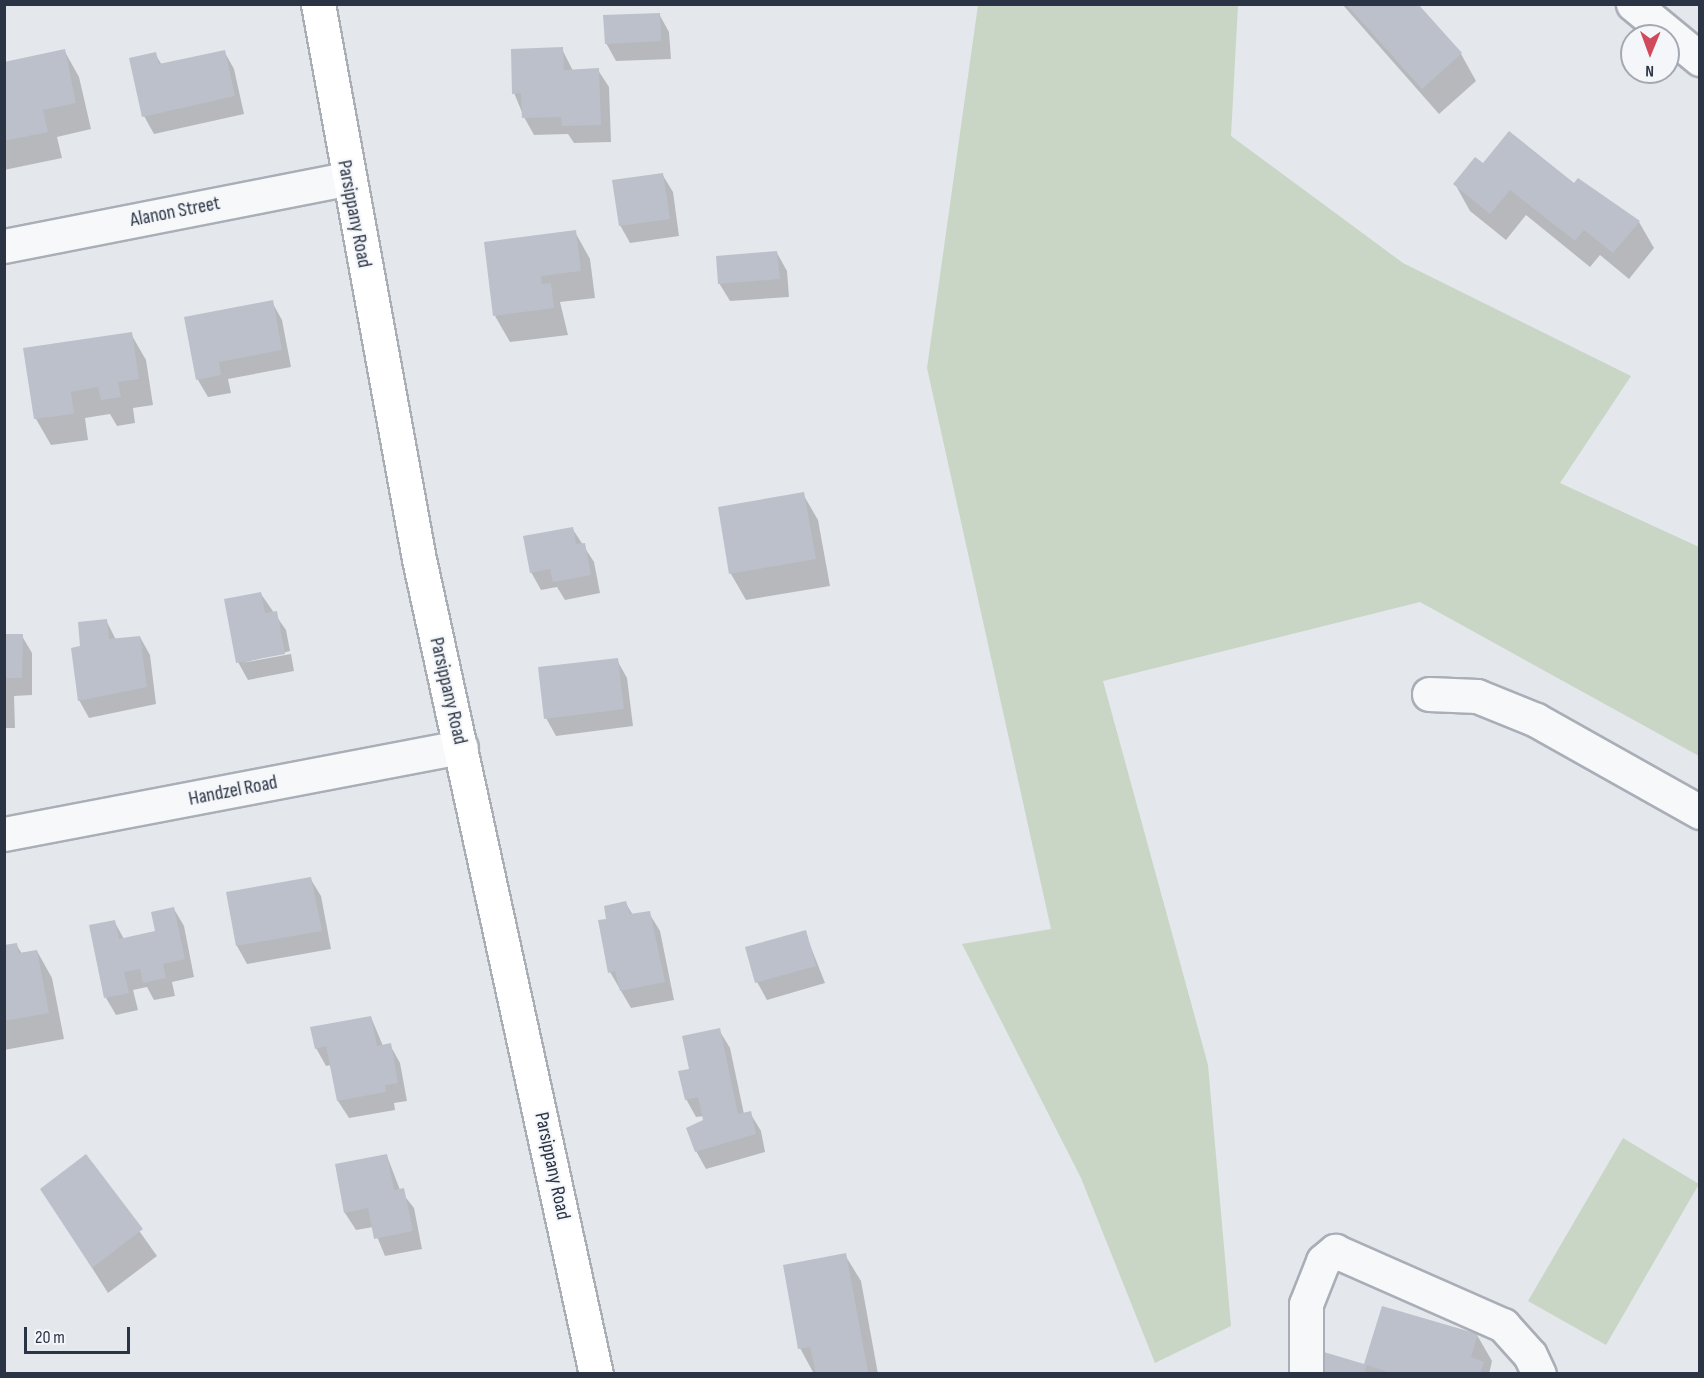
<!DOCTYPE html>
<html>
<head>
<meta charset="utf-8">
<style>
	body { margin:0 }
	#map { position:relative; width:1704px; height:1378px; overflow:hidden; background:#e4e7ec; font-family:"Sofia Sans Condensed",sans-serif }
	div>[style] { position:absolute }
	.green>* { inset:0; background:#c9d6c5 }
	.shadow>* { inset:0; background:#0003 }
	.building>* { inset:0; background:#bbc0ca }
	.roads { filter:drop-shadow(2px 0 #a9aeb7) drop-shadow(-2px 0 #a9aeb7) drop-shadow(0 2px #a9aeb7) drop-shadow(0 -2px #a9aeb7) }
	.minor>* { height:33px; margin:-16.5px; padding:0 16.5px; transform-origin:16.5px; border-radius:16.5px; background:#f7f8fa }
	.major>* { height:33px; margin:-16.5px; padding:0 16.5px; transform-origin:16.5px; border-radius:16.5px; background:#fff }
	span { translate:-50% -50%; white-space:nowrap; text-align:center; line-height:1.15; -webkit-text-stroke:4.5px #f4f6f9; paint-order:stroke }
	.street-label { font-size:20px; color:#2b3445 }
	.frame { position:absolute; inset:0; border:6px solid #2b3445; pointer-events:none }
	.north { position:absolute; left:1620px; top:24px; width:60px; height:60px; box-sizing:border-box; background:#f4f6f9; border:2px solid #a4a8b1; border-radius:50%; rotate:181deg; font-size:16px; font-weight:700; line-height:24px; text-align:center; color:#2b3445 }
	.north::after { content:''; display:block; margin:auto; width:21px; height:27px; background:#d1495b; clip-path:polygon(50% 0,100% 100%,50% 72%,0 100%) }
	.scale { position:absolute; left:24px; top:1327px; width:106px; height:27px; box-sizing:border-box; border:3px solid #2b3445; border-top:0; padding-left:8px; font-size:18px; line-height:21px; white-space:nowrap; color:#2b3445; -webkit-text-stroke:4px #f4f6f9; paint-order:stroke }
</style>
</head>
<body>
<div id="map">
	<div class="green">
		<div style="clip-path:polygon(978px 5px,1238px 5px,1231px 136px,1403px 263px,1631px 376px,1560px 483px,1699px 547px,1699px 756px,1420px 602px,1103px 681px,1208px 1065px,1231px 1326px,1155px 1363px,1081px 1178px,962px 944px,1051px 929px,927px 368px)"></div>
		<div style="clip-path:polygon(1623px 1138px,1699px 1184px,1606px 1345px,1528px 1301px)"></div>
	</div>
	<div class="shadow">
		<div style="clip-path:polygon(1342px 4px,1416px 4px,1461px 54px,1476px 81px,1439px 114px)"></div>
		<div style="clip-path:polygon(659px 14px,669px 32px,671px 59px,616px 61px,606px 43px)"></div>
		<div style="clip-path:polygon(562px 49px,573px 71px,598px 70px,609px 87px,611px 142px,574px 143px,568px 134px,534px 135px,524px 117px,514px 93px)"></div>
		<div style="clip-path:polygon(64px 50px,79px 77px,91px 129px,57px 137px,62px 158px,4px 170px,4px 63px)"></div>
		<div style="clip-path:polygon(224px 51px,234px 69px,244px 114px,154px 134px,144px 116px,155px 54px,162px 65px)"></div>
		<div style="clip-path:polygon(662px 174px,673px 192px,679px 236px,630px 243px,620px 225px)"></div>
		<div style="clip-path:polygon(1455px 184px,1574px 185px,1639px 222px,1654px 248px,1629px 279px,1600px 255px,1590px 267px,1526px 215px,1506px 240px,1470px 211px)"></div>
		<div style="clip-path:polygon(575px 232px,590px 259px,595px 298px,560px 302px,568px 335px,510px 342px,495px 316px)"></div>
		<div style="clip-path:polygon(777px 253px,787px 271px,789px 297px,730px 301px,719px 283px)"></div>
		<div style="clip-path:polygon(272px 302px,282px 320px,291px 367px,228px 379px,231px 393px,208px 397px,198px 380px,186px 318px)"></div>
		<div style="clip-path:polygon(131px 334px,146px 360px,153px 405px,133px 408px,135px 423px,117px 426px,110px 414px,85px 418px,88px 440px,51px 445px,36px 419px,25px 349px)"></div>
		<div style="clip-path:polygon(803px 494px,818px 520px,830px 586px,746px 600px,731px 574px,719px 508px)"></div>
		<div style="clip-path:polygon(572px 528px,594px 562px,600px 593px,565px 600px,557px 587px,541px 590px,531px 572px)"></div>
		<div style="clip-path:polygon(261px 594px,286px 630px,290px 651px,242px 663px,291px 654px,294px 671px,248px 680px,238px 662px)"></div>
		<div style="clip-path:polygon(106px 620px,116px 640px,140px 637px,150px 655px,156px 704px,89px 718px,79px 700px,82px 648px)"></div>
		<div style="clip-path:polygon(4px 636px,22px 636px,32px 653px,32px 695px,14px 696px,15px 728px,4px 728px)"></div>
		<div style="clip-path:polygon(617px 660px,627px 678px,633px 726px,556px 736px,546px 718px)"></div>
		<div style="clip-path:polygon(310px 878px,321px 896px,331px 949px,247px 964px,237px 946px,228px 894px)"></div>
		<div style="clip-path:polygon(625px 902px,633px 915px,649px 913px,660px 931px,674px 1000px,631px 1008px,610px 972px,608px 920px)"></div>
		<div style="clip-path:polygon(174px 909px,184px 926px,194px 977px,172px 982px,175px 996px,154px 1000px,147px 987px,133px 990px,138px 1010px,116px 1015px,106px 998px,114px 921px,124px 939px,157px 932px)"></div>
		<div style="clip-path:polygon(805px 932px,825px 983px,767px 1000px,757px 982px)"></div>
		<div style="clip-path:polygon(16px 944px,22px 954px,37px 951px,52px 978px,64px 1039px,4px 1050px,4px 947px)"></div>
		<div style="clip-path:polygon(371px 1017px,383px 1046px,390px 1045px,400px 1063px,407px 1101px,394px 1103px,395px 1110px,349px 1118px,338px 1101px,331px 1065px,326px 1066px,316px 1048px)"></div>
		<div style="clip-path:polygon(719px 1030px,730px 1048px,744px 1114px,750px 1113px,761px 1131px,765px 1152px,706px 1169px,696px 1151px,704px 1116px,696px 1117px,686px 1099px,691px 1071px)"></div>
		<div style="clip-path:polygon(86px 1156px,157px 1256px,108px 1293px,42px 1189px)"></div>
		<div style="clip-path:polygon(387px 1156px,400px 1190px,414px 1208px,422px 1249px,385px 1256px,373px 1227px,356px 1230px,345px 1213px)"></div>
		<div style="clip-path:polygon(845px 1255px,861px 1281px,878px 1374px,814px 1374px,800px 1348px)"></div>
		<div style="clip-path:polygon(1383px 1308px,1477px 1335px,1492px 1361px,1489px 1374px,1318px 1374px,1365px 1366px)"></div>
	</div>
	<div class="building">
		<div style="clip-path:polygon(1346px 4px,1418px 4px,1462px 53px,1422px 89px)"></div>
		<div style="clip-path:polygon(660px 13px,661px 41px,605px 44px,603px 15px)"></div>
		<div style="clip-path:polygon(563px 47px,564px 70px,599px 68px,601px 125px,562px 126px,561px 117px,522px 118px,521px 93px,512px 94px,511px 49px)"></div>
		<div style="clip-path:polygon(65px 49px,76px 103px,43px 110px,48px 132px,4px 141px,4px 62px)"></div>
		<div style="clip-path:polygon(225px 50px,235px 96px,142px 117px,129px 58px,156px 52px,159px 64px)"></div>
		<div style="clip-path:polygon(1509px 131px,1574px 183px,1578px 178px,1640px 221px,1613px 253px,1584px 230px,1575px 241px,1510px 190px,1490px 214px,1453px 184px,1475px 157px,1483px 163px)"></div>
		<div style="clip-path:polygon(663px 173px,670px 219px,619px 226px,612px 180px)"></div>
		<div style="clip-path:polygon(576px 230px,581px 271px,541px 276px,542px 284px,551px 283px,554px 308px,493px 316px,484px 242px)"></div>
		<div style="clip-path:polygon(777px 251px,780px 279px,718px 284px,716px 256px)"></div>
		<div style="clip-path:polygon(273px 300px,282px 350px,219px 362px,221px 375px,196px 380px,184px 317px)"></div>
		<div style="clip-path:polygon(132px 332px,139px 379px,118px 382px,121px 397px,101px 400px,98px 387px,71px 392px,74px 414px,34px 419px,23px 348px)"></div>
		<div style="clip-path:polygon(804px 492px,816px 559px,729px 574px,718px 507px)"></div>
		<div style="clip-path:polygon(573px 527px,576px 544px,585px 543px,591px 575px,553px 582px,550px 569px,530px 573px,523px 536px)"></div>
		<div style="clip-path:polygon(261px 592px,265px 613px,277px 611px,285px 654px,236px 663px,224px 599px)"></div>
		<div style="clip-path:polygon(107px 619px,109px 639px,140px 636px,147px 687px,78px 701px,71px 648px,80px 646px,78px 622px)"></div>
		<div style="clip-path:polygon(4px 634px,23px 634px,22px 678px,4px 678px)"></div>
		<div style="clip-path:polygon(618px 658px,624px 709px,544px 719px,538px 667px)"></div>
		<div style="clip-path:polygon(311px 877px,322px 931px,236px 946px,226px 892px)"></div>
		<div style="clip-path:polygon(626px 901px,630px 914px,650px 911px,665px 982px,620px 991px,615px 971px,608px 973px,598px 920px,606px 919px,604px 906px)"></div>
		<div style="clip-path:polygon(174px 907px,185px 959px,163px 964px,166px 978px,143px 983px,140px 969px,124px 972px,129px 993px,104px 998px,89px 925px,115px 920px,119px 939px,155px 931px,151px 912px)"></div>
		<div style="clip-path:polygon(806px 930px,816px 966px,755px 983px,745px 947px)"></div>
		<div style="clip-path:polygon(17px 943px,19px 953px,37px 950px,49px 1013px,4px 1021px,4px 945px)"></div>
		<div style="clip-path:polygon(371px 1016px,377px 1046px,391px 1043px,398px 1083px,385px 1085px,386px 1092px,337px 1101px,326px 1046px,315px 1049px,310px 1027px)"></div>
		<div style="clip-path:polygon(720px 1028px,738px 1114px,751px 1111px,756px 1134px,695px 1152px,686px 1128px,703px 1120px,698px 1097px,685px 1100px,678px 1071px,689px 1069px,682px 1036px)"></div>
		<div style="clip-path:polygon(86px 1154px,143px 1229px,92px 1268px,40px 1189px)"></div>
		<div style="clip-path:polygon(387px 1154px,394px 1190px,404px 1188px,413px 1231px,374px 1239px,368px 1208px,344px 1213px,335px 1164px)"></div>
		<div style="clip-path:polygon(846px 1253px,868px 1372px,816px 1374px,810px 1347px,798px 1349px,783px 1265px)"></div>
		<div style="clip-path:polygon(1382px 1306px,1478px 1334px,1471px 1357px,1484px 1362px,1480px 1374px,1393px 1374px,1367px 1365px,1364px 1374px,1317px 1374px,1324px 1352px,1364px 1364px)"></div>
	</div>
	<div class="roads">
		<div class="minor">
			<div style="left:1633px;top:4px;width:87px;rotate:39.4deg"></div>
			<div style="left:4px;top:246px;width:349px;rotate:-11.1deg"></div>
			<div style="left:1429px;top:694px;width:48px;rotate:2.4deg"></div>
			<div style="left:1477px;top:696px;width:64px;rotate:22.1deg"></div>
			<div style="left:1536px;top:720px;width:188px;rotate:29.3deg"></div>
			<div style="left:4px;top:834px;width:465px;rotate:-10.8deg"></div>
			<div style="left:1306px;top:1374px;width:70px;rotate:-90deg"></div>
			<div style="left:1306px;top:1304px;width:46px;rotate:-68.4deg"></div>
			<div style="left:1323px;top:1261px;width:16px;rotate:-40deg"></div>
			<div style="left:1335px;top:1251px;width:184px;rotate:23.8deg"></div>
			<div style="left:1503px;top:1325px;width:40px;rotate:48deg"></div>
			<div style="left:1530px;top:1355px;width:21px;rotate:65deg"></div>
		</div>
		<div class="major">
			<div style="left:318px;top:4px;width:564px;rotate:79.69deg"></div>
			<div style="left:419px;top:559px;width:834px;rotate:77.75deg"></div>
		</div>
	</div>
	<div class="street-label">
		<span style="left:175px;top:212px;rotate:-11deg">Alanon Street</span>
		<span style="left:354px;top:214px;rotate:79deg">Parsippany Road</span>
		<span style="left:448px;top:691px;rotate:77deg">Parsippany Road</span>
		<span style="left:233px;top:791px;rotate:-11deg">Handzel Road</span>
		<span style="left:552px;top:1166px;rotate:78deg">Parsippany Road</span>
	</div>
	<div class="frame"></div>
	<div class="north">N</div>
	<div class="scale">20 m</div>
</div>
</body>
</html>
